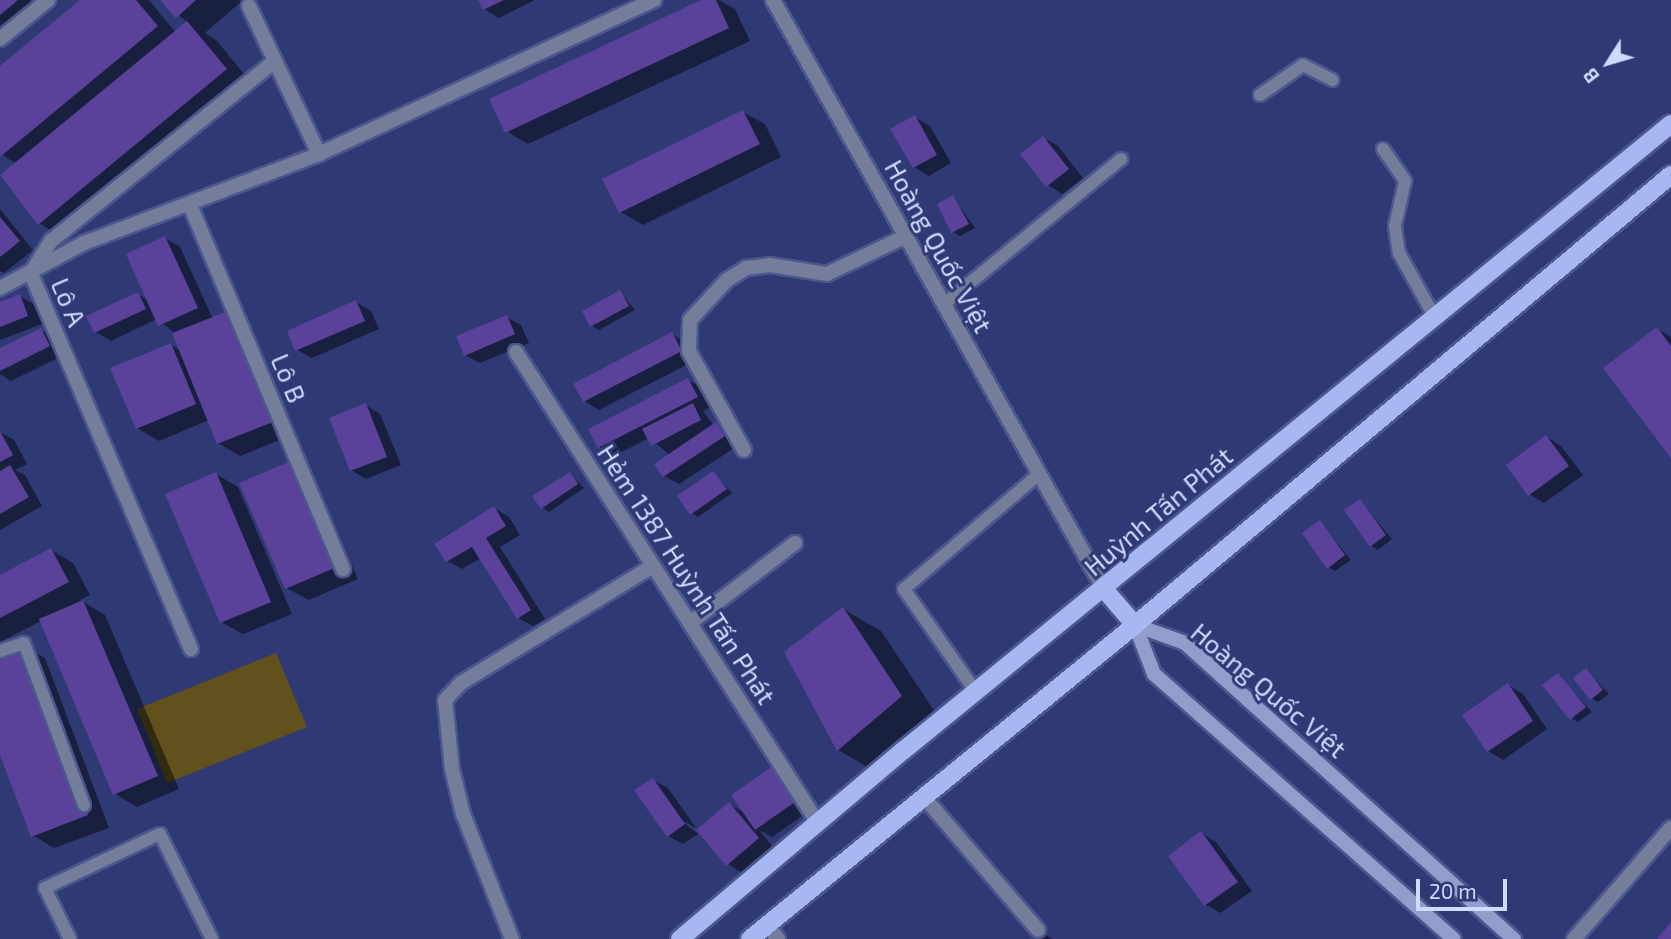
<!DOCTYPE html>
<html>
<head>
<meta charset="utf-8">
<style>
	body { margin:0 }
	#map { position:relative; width:1671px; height:939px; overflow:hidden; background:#2f3a75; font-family:"Exo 2",sans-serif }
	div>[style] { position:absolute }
	.green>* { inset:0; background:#60511d }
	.shadow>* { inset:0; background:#0007 }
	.building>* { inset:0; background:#5a429a }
	.roads { filter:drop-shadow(2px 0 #4c578e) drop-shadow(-2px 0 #4c578e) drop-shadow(0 2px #4c578e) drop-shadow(0 -2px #4c578e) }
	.service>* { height:12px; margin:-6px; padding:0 6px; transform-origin:6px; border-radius:6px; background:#747d9a }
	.minor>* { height:14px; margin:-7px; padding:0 7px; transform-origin:7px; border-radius:7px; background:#747d9a }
	.tertiary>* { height:14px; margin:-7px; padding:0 7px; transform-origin:7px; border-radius:7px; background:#747d9a }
	.secondary>* { height:14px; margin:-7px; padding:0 7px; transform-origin:7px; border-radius:7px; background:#919ecc }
	.primary>* { height:18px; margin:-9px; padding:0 9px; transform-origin:9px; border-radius:9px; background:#a7b7f2 }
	span { translate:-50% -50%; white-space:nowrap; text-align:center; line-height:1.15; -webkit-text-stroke:6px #2f3a75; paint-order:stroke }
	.street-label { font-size:26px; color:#cfdafe }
	.north { position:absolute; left:1573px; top:28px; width:70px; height:70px; -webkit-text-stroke:5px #2f3a75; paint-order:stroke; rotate:233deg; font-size:19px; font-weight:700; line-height:28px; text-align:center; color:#cfdafe }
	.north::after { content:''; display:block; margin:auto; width:24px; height:32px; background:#cfdafe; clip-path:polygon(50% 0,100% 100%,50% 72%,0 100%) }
	.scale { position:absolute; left:1416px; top:879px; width:91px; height:32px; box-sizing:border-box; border:4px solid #cfdafe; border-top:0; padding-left:9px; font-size:21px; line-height:24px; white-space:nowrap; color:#cfdafe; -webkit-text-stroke:5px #2f3a75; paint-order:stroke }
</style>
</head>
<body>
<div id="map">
	<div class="green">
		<div style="clip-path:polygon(276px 653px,307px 727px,167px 783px,137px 709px)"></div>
	</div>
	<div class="shadow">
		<div style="clip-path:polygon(0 0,30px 0,40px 12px,0 45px)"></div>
		<div style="clip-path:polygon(82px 0,149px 0,176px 33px,188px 23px,162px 0,243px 0,205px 33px,216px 40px,254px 86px,67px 240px,39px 223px,1px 177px,16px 164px,0 153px,0 68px)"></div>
		<div style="clip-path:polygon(480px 0,535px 0,499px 18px,484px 9px)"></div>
		<div style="clip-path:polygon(705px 0,719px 0,735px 9px,750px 41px,528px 144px,506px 131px)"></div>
		<div style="clip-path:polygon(743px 112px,765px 124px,781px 157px,643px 225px,621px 212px)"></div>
		<div style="clip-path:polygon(915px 117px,930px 126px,951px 163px,929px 176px,914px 167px)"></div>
		<div style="clip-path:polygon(1043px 138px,1058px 146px,1083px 178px,1062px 194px,1048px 185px)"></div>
		<div style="clip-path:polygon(953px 197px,975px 228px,960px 236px,953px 232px)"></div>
		<div style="clip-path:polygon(0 209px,33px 250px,4px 273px,0 271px)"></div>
		<div style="clip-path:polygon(165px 238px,180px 247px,213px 319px,228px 313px,250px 325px,294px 434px,240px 456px,218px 443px,209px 420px,159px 441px,137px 428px,171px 345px,181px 351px,176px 334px,157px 319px,111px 341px,96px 332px,137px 294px,149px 301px)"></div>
		<div style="clip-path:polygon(620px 292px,635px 310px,599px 330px,592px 326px,584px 312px)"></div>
		<div style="clip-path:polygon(20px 296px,35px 305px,42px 324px,0 340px,0 304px)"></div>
		<div style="clip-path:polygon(356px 302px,371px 311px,379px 329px,312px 358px,297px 350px)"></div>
		<div style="clip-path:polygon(506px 317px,521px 325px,529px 343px,480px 363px,465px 355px)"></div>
		<div style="clip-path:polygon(1657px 329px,1671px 337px,1671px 455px)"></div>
		<div style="clip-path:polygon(41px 330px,56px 338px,64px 355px,11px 381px,0 374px,0 350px)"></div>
		<div style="clip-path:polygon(672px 334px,687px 343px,696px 360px,599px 410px,584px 401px)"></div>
		<div style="clip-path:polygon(688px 380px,703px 388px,712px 406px,703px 411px,714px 426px,731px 433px,739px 445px,679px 484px,664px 476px,670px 455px,649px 438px,614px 456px,599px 447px)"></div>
		<div style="clip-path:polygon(366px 405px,380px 414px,401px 465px,366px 479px,351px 470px)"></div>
		<div style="clip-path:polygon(0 432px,14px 440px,27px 464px,15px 470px,25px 475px,42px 506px,0 530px)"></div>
		<div style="clip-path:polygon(1547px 437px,1561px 446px,1583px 475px,1544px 503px,1529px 494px)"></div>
		<div style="clip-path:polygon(291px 463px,313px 475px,358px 579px,309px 600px,286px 588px)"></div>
		<div style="clip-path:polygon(713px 473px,732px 493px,698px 517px,691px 513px)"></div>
		<div style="clip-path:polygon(216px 474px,238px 487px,292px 614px,243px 634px,221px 622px)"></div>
		<div style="clip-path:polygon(570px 474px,584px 488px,549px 512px,542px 507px)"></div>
		<div style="clip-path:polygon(1360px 501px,1392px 539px,1378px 550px,1371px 546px)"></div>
		<div style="clip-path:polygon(494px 508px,509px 517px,520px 535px,500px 547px,545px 619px,533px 626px,518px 618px,481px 558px,462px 569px,447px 561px)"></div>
		<div style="clip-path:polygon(1320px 522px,1351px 560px,1335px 571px,1328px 567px)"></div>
		<div style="clip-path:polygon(51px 550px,73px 563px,90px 595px,80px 600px,105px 615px,179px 789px,137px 807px,115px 794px,41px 621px,0 642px,0 577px)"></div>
		<div style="clip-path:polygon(843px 609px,881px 631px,939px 718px,876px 772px,838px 750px)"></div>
		<div style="clip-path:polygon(23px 646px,45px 658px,109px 828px,54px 848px,32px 835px,0 750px)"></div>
		<div style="clip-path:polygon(1586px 670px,1609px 694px,1598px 702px,1591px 698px)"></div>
		<div style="clip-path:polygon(1558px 675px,1592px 712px,1578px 722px,1571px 718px)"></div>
		<div style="clip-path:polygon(1508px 685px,1523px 694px,1547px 729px,1503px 760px,1488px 751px)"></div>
		<div style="clip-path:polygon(771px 769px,786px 778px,809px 811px,772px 837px,759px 830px,773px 847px,742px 873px,728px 864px,729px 804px,747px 814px)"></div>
		<div style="clip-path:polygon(653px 780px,668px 788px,696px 828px,679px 819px,698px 834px,683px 844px,668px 836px)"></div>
		<div style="clip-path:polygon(1201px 833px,1216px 842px,1252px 891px,1220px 913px,1205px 904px)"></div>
		<div style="clip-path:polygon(1044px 934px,1053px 939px,1038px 939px)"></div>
	</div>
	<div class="building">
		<div style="clip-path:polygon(0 0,18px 0,0 15px)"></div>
		<div style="clip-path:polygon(80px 0,136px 0,158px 26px,0 157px,0 66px)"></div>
		<div style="clip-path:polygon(160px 0,196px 0,176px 18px)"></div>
		<div style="clip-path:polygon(478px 0,504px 0,483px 10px)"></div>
		<div style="clip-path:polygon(701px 0,716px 0,729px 28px,505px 133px,489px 99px)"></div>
		<div style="clip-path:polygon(187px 21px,227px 69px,38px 225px,0 175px)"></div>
		<div style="clip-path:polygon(743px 110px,760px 144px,619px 213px,602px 179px)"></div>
		<div style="clip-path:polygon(915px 115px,937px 155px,913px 168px,890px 129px)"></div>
		<div style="clip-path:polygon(1043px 136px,1069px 169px,1046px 187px,1020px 154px)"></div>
		<div style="clip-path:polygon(953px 195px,969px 224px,951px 233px,937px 204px)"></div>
		<div style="clip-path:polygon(0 217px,20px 241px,0 257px)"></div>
		<div style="clip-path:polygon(165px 236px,198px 308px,158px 326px,126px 254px)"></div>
		<div style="clip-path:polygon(620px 290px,629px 306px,590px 327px,582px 311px)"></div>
		<div style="clip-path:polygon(138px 292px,146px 309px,94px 333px,86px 316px)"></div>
		<div style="clip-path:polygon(20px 294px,28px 316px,0 327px,0 302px)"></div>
		<div style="clip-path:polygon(356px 300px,365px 321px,295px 351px,287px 331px)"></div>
		<div style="clip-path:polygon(228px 311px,273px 422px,217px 444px,172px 333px)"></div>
		<div style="clip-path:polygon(507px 315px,515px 334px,464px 356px,456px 336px)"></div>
		<div style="clip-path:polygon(1657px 327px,1671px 346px,1671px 458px,1603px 368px)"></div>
		<div style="clip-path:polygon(41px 328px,50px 346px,0 371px,0 348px)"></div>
		<div style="clip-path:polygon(672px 332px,682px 351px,583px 402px,573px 384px)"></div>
		<div style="clip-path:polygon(171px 343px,196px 404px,136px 429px,110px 368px)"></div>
		<div style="clip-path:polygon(688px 378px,698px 397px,598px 448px,588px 429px)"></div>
		<div style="clip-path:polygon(366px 403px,387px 457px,350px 471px,329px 418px)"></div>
		<div style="clip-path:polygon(693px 403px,701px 420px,651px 446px,642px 429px)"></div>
		<div style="clip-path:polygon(716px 422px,725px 436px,663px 477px,654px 464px)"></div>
		<div style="clip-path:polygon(0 431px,13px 455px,0 462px)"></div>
		<div style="clip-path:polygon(1546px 435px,1569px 466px,1528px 496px,1506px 465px)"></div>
		<div style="clip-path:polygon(291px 461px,337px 567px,285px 589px,239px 483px)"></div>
		<div style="clip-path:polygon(10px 465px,29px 497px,0 514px,0 471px)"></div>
		<div style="clip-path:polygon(713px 471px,727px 489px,690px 515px,677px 496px)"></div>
		<div style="clip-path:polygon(216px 472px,271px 602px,220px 623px,165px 494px)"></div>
		<div style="clip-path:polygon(570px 472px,578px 484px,541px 509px,532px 496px)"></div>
		<div style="clip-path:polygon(1360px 499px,1386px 535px,1370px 547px,1344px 510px)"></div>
		<div style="clip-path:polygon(494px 506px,506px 526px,486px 538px,531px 610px,517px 619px,472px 547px,446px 562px,434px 544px)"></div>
		<div style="clip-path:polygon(1320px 520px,1345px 555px,1327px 569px,1302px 533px)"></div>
		<div style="clip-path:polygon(51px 548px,69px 582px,0 618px,0 575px)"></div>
		<div style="clip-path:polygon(83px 600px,158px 776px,113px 795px,39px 619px)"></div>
		<div style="clip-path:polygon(843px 607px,902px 696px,837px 751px,784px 652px)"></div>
		<div style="clip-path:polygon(23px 644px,88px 815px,31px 837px,0 755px,0 652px)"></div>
		<div style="clip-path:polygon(1586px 668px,1603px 690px,1590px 700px,1573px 678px)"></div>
		<div style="clip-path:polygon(1558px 673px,1586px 707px,1570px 720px,1542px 685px)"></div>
		<div style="clip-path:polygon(1508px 683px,1533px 721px,1487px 752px,1462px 715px)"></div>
		<div style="clip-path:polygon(771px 767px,795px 802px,755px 830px,731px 795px)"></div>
		<div style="clip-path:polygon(653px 778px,685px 824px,667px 837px,634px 790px)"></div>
		<div style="clip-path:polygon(729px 802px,759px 838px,726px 866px,696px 830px)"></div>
		<div style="clip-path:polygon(1201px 831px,1238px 882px,1204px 906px,1168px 856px)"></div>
		<div style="clip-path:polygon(1671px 922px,1671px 939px,1657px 939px)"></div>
	</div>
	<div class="roads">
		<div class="service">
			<div style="left:1260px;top:95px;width:52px;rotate:-34.9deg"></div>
			<div style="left:1303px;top:65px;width:33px;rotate:27deg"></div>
			<div style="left:1383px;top:149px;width:39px;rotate:55deg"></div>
			<div style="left:1405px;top:181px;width:46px;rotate:102.5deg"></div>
			<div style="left:1395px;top:226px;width:27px;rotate:82deg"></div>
			<div style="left:1399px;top:253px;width:72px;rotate:60.9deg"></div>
			<div style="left:944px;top:304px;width:229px;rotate:-39.3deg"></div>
			<div style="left:0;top:651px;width:25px;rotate:-18deg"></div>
			<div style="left:24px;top:643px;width:173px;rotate:69.7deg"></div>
			<div style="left:976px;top:692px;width:126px;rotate:-125deg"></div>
			<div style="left:904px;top:589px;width:177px;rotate:-40.4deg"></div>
			<div style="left:70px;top:939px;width:57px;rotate:-116.1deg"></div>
			<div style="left:45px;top:888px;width:127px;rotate:-25.2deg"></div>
			<div style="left:160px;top:834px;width:117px;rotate:63.7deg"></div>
		</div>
		<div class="minor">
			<div style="left:249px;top:6px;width:164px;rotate:64.7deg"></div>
			<div style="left:0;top:39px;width:62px;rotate:-39.1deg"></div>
			<div style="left:190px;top:205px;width:395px;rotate:67.2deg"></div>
			<div style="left:0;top:288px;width:95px;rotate:-28.2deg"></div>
			<div style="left:84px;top:243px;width:251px;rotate:-20.7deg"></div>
			<div style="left:319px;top:154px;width:369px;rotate:-24.7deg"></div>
			<div style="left:516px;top:352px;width:560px;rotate:57.33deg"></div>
			<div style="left:744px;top:450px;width:113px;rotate:-119.1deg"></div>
			<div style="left:689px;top:351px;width:31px;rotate:-88deg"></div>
			<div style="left:690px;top:320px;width:54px;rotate:-47.2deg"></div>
			<div style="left:727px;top:280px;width:22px;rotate:-32deg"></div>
			<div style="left:746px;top:268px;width:24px;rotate:-7deg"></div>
			<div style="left:770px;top:265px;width:58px;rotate:9deg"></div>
			<div style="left:827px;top:274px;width:88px;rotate:-25.7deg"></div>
			<div style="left:690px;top:623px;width:132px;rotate:-37.3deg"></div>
			<div style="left:191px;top:649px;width:409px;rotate:-113.1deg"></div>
			<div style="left:31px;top:273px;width:38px;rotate:-58deg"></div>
			<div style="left:51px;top:241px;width:287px;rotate:-38.8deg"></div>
			<div style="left:924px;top:797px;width:175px;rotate:49.4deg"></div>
			<div style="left:767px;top:925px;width:18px;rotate:52deg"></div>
			<div style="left:512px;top:939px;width:134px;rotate:-111.4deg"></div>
			<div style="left:463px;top:814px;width:46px;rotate:-103.7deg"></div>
			<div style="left:452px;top:769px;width:69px;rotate:-95.8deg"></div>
			<div style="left:445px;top:700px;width:23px;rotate:-47deg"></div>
			<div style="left:461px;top:683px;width:223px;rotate:-31.4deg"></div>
			<div style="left:1574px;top:939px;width:147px;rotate:-48.9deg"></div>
		</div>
		<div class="tertiary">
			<div style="left:773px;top:0;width:676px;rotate:60.67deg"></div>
		</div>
		<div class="secondary">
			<div style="left:1135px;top:625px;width:53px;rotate:19.8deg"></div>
			<div style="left:1185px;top:643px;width:443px;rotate:42deg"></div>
			<div style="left:1135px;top:625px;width:53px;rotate:68.8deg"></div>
			<div style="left:1154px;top:674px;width:400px;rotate:41.5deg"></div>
		</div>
		<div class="primary">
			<div style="left:1104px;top:589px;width:48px;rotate:49.3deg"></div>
			<div style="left:680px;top:939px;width:293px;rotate:-40.2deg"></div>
			<div style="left:904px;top:750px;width:990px;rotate:-39.22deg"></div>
			<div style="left:750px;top:939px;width:497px;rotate:-39.2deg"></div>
			<div style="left:1135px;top:625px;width:700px;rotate:-40.02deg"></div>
		</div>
	</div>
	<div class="street-label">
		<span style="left:939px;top:246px;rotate:61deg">Hoàng Quốc Việt</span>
		<span style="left:69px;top:302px;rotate:67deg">Lô A</span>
		<span style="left:289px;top:378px;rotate:67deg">Lô B</span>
		<span style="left:1158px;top:511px;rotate:-40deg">Huỳnh Tấn Phát</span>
		<span style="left:687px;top:574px;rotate:57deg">Hẻm 1387 Huỳnh Tấn Phát</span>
		<span style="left:1269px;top:690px;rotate:40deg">Hoàng Quốc Việt</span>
	</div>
	<div class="north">B</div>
	<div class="scale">20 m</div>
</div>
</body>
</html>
